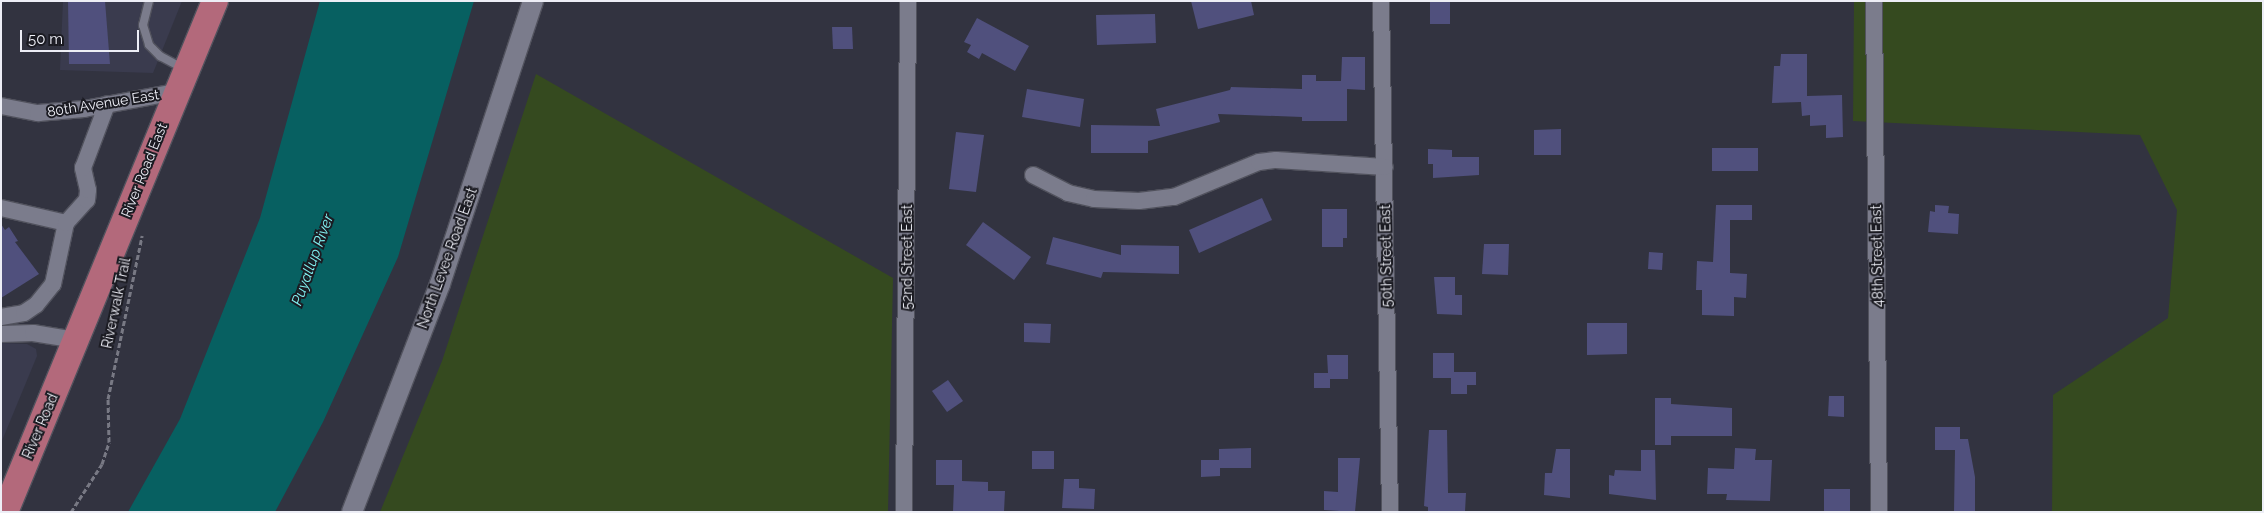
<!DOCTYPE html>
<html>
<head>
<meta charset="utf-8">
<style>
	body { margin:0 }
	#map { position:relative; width:2264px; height:513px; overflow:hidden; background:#323340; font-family:Raleway,sans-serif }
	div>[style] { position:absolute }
	.built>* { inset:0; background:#3a3b4e }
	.green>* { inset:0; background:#354a1f }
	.water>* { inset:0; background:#076061 }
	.building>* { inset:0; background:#50507d }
	.path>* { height:3px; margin-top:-1.5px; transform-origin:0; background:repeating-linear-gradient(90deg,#787984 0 5px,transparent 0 7.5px) }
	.roads { filter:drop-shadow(1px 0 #51525d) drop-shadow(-1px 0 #51525d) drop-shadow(0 1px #51525d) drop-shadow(0 -1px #51525d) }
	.service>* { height:8px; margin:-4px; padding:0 4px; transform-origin:4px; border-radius:4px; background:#7b7c8c }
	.minor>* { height:16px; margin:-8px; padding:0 8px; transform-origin:8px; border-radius:8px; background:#7b7c8c }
	.tertiary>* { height:20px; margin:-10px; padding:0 10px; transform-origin:10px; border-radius:10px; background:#7b7c8c }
	.primary>* { height:26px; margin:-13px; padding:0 13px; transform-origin:13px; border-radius:13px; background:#b3697b }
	span { translate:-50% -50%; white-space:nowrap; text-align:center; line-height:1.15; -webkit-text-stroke:4px #1b1b22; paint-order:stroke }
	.street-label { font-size:14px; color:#edeef6 }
	.water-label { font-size:15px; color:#82f3f3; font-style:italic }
	.frame { position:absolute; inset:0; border:2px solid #edeef6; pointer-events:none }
	.scale { position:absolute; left:20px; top:30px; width:119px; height:22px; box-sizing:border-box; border:2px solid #edeef6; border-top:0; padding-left:6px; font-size:15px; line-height:18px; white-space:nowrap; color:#edeef6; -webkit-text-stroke:4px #1b1b22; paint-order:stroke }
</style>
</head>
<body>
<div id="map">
	<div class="built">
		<div style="clip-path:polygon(63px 1px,182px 1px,153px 73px,60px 70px)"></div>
		<div style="clip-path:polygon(1px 343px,27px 344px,36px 349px,37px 356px,1px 443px)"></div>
	</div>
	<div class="green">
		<div style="clip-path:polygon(1854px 1px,2263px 1px,2263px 512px,2052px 512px,2053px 395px,2168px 318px,2177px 210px,2140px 135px,1853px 121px)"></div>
		<div style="clip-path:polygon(536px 74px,893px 278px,888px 512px,380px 512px,442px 361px)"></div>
	</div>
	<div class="water">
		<div style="clip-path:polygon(320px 1px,474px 1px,398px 257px,323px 422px,275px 512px,128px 512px,180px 419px,260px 218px)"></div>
	</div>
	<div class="building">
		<div style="clip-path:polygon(68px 1px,105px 1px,110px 64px,69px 64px)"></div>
		<div style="clip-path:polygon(1191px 1px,1251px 1px,1254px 15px,1198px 29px)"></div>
		<div style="clip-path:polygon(1430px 1px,1450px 1px,1450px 24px,1430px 24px)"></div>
		<div style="clip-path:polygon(1155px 14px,1156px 43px,1097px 45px,1096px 15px)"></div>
		<div style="clip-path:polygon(977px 18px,1029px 46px,1015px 71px,982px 53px,979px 59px,967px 52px,971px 45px,964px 42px)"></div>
		<div style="clip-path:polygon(832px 27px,852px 27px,853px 49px,833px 49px)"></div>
		<div style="clip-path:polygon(1781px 54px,1807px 54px,1807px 96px,1842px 95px,1843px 137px,1826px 138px,1826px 125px,1810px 126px,1810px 115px,1802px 116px,1801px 102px,1772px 103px,1774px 66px,1780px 66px)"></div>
		<div style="clip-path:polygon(1342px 57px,1365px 57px,1365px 90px,1347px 89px,1347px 121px,1302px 121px,1302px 117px,1218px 114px,1220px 122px,1148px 141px,1148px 153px,1091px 153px,1091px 125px,1160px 126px,1156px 109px,1230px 90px,1231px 87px,1302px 89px,1302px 75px,1316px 75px,1316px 81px,1341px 81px)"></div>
		<div style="clip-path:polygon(1027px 89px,1084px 99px,1080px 127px,1022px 117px)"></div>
		<div style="clip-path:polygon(1561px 129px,1561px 155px,1534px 155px,1534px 130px)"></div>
		<div style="clip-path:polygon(956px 132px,984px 135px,976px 192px,949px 189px)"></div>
		<div style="clip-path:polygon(1712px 148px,1758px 148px,1758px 171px,1712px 171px)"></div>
		<div style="clip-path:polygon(1428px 149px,1452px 150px,1452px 157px,1479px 157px,1479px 175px,1433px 178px,1433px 164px,1428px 164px)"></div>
		<div style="clip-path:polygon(1262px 198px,1272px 220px,1199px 253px,1189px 230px)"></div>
		<div style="clip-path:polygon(1716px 205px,1752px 205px,1752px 220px,1730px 220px,1730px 273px,1747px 274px,1746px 298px,1734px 297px,1734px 316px,1702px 315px,1702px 290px,1696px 290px,1697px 261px,1713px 262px)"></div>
		<div style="clip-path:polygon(1935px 205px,1949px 206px,1948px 213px,1959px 214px,1958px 234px,1928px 232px,1930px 211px,1935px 212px)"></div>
		<div style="clip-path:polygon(1322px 209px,1347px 209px,1347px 238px,1343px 238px,1343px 247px,1322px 247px)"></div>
		<div style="clip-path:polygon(983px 222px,1031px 257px,1014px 280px,966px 245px)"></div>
		<div style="clip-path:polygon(1px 224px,5px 230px,9px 227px,18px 241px,15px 242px,39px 274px,1px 298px)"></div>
		<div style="clip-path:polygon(1053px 237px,1121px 255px,1121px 245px,1179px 246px,1179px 274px,1103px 272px,1101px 278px,1046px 264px)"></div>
		<div style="clip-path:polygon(1484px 244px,1509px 244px,1508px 275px,1482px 274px)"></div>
		<div style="clip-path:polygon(1649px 252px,1663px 253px,1662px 270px,1648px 269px)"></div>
		<div style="clip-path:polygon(1434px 277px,1455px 277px,1455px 295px,1462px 295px,1462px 315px,1437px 314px)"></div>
		<div style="clip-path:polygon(1024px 323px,1051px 324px,1050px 343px,1024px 342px)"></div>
		<div style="clip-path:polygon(1587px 323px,1627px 323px,1627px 354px,1587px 355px)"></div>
		<div style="clip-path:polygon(1433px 353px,1454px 353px,1454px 372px,1476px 372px,1476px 385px,1467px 385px,1467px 394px,1451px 394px,1451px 378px,1433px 378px)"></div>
		<div style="clip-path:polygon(1327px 355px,1348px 355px,1348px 379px,1330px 379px,1330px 388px,1314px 388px,1314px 373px,1328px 373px)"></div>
		<div style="clip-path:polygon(948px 380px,963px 401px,947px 412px,932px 391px)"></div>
		<div style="clip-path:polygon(1829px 396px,1844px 396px,1844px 417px,1828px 416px)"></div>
		<div style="clip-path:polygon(1655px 398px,1671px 398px,1671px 404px,1732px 408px,1732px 436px,1671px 436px,1671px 445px,1655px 445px)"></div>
		<div style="clip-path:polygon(1935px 427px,1960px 427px,1960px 439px,1968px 439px,1975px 477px,1975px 512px,1954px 512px,1955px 450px,1935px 450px)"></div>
		<div style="clip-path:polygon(1429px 430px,1447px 430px,1448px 493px,1466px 493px,1465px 512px,1428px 512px,1428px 507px,1424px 506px)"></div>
		<div style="clip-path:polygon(1251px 448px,1251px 468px,1220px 468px,1220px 476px,1201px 477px,1201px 460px,1219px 460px,1219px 449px)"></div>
		<div style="clip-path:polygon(1735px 448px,1756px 449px,1755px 460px,1772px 460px,1770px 501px,1726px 500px,1727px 494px,1707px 494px,1708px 468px,1734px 469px)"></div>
		<div style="clip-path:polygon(1556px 449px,1570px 449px,1570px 498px,1544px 495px,1545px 473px,1552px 473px)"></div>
		<div style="clip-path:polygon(1641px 450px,1655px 450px,1656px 500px,1609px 494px,1609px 475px,1614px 476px,1615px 470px,1641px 471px)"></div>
		<div style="clip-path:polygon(1032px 451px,1054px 451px,1054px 469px,1032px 469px)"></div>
		<div style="clip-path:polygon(1338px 458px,1360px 458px,1355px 512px,1324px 510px,1324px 491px,1338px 492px)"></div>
		<div style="clip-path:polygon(936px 460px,962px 460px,962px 481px,988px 482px,988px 491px,1005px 491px,1004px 512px,953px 512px,954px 485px,936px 485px)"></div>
		<div style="clip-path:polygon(1064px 479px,1079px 479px,1079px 488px,1095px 489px,1094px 509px,1062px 508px)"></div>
		<div style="clip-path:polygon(1824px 489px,1850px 489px,1850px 512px,1824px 512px)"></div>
	</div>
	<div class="path">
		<div style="left:71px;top:512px;width:57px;rotate:-57.1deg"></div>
		<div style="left:102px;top:464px;width:23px;rotate:-72deg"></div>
		<div style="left:109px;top:442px;width:43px;rotate:-91.3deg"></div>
		<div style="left:108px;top:399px;width:167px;rotate:-78.2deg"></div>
	</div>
	<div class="roads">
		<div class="service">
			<div style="left:149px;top:1px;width:25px;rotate:104deg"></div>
			<div style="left:143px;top:25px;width:21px;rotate:73deg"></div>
			<div style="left:149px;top:45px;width:16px;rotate:45deg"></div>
			<div style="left:160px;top:56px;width:26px;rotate:28deg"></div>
		</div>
		<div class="minor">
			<div style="left:1381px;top:1px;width:511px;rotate:88.99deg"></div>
			<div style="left:1874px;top:1px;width:511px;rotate:89.44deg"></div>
			<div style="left:1px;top:106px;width:38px;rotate:11deg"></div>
			<div style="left:38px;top:113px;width:46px;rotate:-5deg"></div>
			<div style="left:84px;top:109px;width:94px;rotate:-10.5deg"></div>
			<div style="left:1033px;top:175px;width:39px;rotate:27deg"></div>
			<div style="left:1068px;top:193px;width:27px;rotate:13deg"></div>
			<div style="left:1094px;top:199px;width:45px;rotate:2.5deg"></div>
			<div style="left:1139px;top:201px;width:35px;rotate:-7deg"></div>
			<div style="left:1174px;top:197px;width:92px;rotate:-22.4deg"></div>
			<div style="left:1259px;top:162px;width:17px;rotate:-7deg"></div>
			<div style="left:1276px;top:160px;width:109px;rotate:3.7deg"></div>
			<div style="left:1px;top:208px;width:67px;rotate:13deg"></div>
			<div style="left:1px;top:317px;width:23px;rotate:-10deg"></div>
			<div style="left:24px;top:313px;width:14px;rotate:-34deg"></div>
			<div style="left:36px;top:305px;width:27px;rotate:-51deg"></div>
			<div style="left:53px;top:284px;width:62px;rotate:-78deg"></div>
			<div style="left:66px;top:223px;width:31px;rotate:-48deg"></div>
			<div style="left:87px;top:200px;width:10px;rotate:-84deg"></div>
			<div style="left:88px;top:190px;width:23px;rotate:-103deg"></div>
			<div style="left:83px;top:168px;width:68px;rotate:-69.4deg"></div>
			<div style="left:1px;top:334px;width:32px;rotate:-2deg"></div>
			<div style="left:33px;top:333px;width:44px;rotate:9.2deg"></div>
			<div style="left:904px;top:512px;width:511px;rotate:-89.55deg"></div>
		</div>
		<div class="tertiary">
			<div style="left:352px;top:512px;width:244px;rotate:-68.9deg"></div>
			<div style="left:440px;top:284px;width:298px;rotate:-71.8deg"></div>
		</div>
		<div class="primary">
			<div style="left:5px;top:512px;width:552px;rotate:-67.66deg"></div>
		</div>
	</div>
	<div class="street-label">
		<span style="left:103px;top:103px;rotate:-9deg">80th Avenue East</span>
		<span style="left:144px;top:170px;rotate:-68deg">River Road East</span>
		<span style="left:1386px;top:256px;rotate:-91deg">50th Street East</span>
		<span style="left:1877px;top:256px;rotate:-91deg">48th Street East</span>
		<span style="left:907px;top:257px;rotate:-90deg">52nd Street East</span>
		<span style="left:447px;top:258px;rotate:-70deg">North Levee Road East</span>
		<span style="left:116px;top:303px;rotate:-78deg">Riverwalk Trail</span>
		<span style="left:40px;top:426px;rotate:-67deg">River Road</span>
	</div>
	<div class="water-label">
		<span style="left:313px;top:260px;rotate:-70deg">Puyallup River</span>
	</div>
	<div class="frame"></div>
	<div class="scale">50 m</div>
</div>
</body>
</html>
